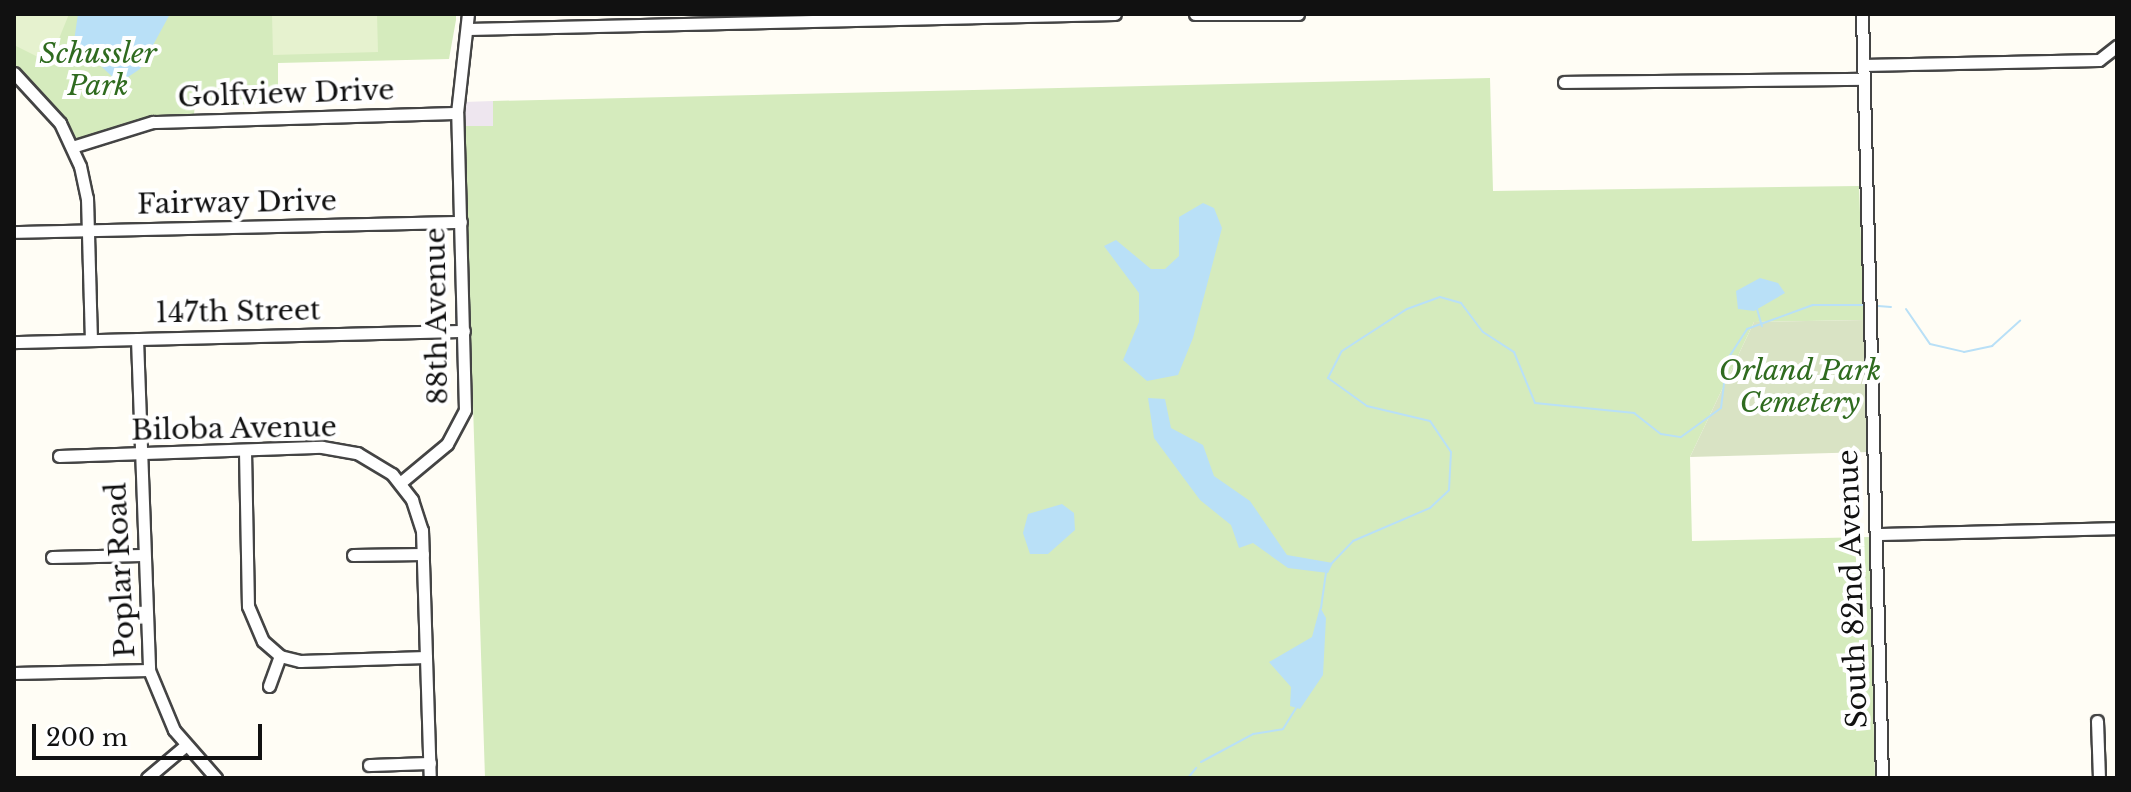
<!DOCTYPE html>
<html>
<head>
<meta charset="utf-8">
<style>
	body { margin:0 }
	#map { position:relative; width:2131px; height:792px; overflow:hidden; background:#fffdf5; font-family:"Libre Baskerville",serif }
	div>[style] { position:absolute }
	.industrial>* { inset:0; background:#eee6ef }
	.green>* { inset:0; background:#d5ebbd }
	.cemetery>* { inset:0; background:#d9e3c4 }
	.pitch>* { inset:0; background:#e6f2cf }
	.water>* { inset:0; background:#b9e0f7 }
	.stream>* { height:2px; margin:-1px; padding:0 1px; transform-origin:1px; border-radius:1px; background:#b9e0f7 }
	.roads { filter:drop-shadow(2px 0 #444) drop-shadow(-2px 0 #444) drop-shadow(0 2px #444) drop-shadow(0 -2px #444) }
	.minor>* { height:11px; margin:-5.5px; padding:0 5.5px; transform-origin:5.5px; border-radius:5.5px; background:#fff }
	span { translate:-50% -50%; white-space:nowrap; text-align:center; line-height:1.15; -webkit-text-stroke:8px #fff; paint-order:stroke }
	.park-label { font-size:28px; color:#2f6b1f; font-style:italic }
	.street-label { font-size:28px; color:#111 }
	.frame { position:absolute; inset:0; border:16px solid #111; pointer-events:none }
	.scale { position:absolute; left:32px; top:724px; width:230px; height:36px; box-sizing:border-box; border:4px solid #111; border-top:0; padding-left:10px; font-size:24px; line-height:28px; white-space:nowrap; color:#111; -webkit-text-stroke:6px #fff; paint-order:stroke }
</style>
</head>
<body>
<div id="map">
	<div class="industrial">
		<div style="clip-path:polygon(493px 101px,494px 126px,464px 126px,464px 102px)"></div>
	</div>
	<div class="green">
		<div style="clip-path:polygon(14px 14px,456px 14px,456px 20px,449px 59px,278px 63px,278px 104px,195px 105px,194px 114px,136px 120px,76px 139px,14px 66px)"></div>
		<div style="clip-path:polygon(1490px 78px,1493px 191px,1859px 186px,1864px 320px,1754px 322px,1690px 457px,1692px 541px,1869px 537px,1875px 778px,485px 778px,464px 126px,493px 126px,493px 101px)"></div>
	</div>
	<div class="cemetery">
		<div style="clip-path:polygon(1864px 320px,1868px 452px,1690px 457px,1754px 322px)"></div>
	</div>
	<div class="pitch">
		<div style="clip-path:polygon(14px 14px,69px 14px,52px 56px,38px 57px,14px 45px)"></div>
		<div style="clip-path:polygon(272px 14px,377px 14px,378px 52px,273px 55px)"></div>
	</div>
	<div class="water">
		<div style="clip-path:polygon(78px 14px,170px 14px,140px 69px,119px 83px,74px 41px)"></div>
		<div style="clip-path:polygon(1203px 203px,1214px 208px,1222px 228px,1193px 338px,1178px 375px,1147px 381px,1123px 360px,1139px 322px,1139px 293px,1104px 246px,1116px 240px,1151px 269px,1165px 269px,1179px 256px,1179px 217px)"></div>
		<div style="clip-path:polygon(1760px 278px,1778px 283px,1785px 293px,1754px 311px,1738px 309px,1736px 291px)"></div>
		<div style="clip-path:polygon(1148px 398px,1165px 399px,1171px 428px,1203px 445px,1214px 476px,1250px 501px,1287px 555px,1333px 563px,1328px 573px,1288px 568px,1253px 543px,1239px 548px,1231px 525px,1200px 500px,1154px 438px)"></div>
		<div style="clip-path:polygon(1062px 504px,1074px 513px,1075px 530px,1048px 554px,1030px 554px,1023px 533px,1028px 514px)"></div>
		<div style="clip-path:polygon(1320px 607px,1326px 618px,1323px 675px,1300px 709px,1290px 706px,1291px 687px,1269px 662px,1312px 637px)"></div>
	</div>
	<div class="stream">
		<div style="left:1878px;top:306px;width:13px;rotate:4deg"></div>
		<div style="left:1757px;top:309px;width:18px;rotate:74deg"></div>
		<div style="left:1906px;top:309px;width:42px;rotate:55.6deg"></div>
		<div style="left:1930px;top:344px;width:35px;rotate:13deg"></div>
		<div style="left:1964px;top:352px;width:29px;rotate:-12deg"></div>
		<div style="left:1992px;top:346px;width:38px;rotate:-42deg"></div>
		<div style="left:1332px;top:563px;width:30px;rotate:-46deg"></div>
		<div style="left:1353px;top:541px;width:84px;rotate:-23.2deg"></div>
		<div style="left:1430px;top:508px;width:26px;rotate:-43deg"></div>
		<div style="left:1449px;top:490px;width:38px;rotate:-87deg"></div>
		<div style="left:1451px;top:452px;width:37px;rotate:-124deg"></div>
		<div style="left:1430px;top:421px;width:65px;rotate:-166.6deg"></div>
		<div style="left:1367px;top:406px;width:48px;rotate:-144.3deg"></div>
		<div style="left:1328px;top:378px;width:30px;rotate:-63deg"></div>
		<div style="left:1342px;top:351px;width:77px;rotate:-32.9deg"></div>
		<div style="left:1407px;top:309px;width:35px;rotate:-20deg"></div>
		<div style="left:1440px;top:297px;width:22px;rotate:16deg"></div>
		<div style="left:1461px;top:303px;width:36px;rotate:53deg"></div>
		<div style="left:1483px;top:332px;width:37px;rotate:33deg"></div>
		<div style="left:1514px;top:352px;width:55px;rotate:67.6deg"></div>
		<div style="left:1535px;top:403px;width:100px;rotate:5.8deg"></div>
		<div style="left:1634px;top:413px;width:34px;rotate:38deg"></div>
		<div style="left:1661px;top:434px;width:20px;rotate:9deg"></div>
		<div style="left:1681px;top:437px;width:49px;rotate:-35.9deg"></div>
		<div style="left:1721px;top:408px;width:48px;rotate:-82.9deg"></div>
		<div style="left:1727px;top:360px;width:37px;rotate:-57deg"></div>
		<div style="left:1747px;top:329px;width:70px;rotate:-20deg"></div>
		<div style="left:1813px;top:305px;width:51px"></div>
		<div style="left:1321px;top:608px;width:37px;rotate:-82deg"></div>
		<div style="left:1201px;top:762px;width:59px;rotate:-28.3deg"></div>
		<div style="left:1253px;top:734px;width:30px;rotate:-9deg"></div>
		<div style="left:1283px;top:729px;width:25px;rotate:-58deg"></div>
		<div style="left:1188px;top:778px;width:13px;rotate:-51deg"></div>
	</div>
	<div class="roads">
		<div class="minor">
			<div style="left:1195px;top:14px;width:103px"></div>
			<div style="left:1862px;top:14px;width:764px;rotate:88.5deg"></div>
			<div style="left:468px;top:29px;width:647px;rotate:-1.33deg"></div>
			<div style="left:1863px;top:65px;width:236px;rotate:-1.2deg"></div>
			<div style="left:2099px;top:60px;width:23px;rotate:-38deg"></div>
			<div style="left:14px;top:73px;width:68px;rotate:47.4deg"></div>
			<div style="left:60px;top:123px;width:47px;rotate:65.1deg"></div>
			<div style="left:80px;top:166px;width:33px;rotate:78deg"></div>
			<div style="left:87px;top:198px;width:142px;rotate:88.4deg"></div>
			<div style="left:1564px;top:82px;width:299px;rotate:-0.6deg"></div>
			<div style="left:72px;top:147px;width:85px;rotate:-17.2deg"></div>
			<div style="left:153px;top:122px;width:304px;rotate:-1.7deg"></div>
			<div style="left:14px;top:232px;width:447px;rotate:-1.3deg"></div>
			<div style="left:137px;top:339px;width:331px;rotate:87.9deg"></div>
			<div style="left:149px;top:670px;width:65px;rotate:67.4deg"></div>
			<div style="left:174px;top:730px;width:64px;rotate:48.8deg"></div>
			<div style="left:14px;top:342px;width:450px;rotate:-1.4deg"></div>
			<div style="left:245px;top:451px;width:155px;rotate:88.9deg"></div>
			<div style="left:248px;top:606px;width:38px;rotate:67deg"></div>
			<div style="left:263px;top:641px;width:23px;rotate:41deg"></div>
			<div style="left:280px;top:656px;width:21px;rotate:14deg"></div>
			<div style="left:300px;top:661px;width:126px;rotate:-1.8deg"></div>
			<div style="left:59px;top:456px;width:263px;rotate:-2deg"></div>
			<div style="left:322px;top:447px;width:36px;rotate:10deg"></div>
			<div style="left:357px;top:453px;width:41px;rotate:31deg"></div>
			<div style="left:392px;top:474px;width:33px;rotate:52deg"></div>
			<div style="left:412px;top:500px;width:32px;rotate:72deg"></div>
			<div style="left:422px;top:530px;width:248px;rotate:88.2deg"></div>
			<div style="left:400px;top:483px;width:61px;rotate:-39.7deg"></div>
			<div style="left:447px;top:444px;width:38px;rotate:-62deg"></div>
			<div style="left:465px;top:410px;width:297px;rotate:-91.5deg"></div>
			<div style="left:457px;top:113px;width:100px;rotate:-83.7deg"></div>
			<div style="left:1876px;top:534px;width:241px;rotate:-1.4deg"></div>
			<div style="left:353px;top:555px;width:70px;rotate:-0.8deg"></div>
			<div style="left:52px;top:557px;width:90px;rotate:-1.3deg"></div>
			<div style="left:14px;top:673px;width:135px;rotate:-1.3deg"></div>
			<div style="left:269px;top:686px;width:32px;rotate:-70deg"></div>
			<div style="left:2097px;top:721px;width:57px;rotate:88deg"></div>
			<div style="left:369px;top:765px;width:61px;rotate:-1.9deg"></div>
			<div style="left:147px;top:778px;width:50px;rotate:-40.1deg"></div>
		</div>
	</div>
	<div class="park-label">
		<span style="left:98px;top:70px">Schussler<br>Park</span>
		<span style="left:1800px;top:387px">Orland Park<br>Cemetery</span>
	</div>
	<div class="street-label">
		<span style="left:286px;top:94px;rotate:-2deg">Golfview Drive</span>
		<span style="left:237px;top:203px;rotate:-1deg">Fairway Drive</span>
		<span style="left:238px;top:312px;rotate:-1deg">147th Street</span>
		<span style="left:437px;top:316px;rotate:-91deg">88th Avenue</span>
		<span style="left:234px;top:429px;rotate:-1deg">Biloba Avenue</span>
		<span style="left:121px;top:570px;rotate:-93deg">Poplar Road</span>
		<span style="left:1853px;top:589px;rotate:-92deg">South 82nd Avenue</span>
	</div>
	<div class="frame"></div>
	<div class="scale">200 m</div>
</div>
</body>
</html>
